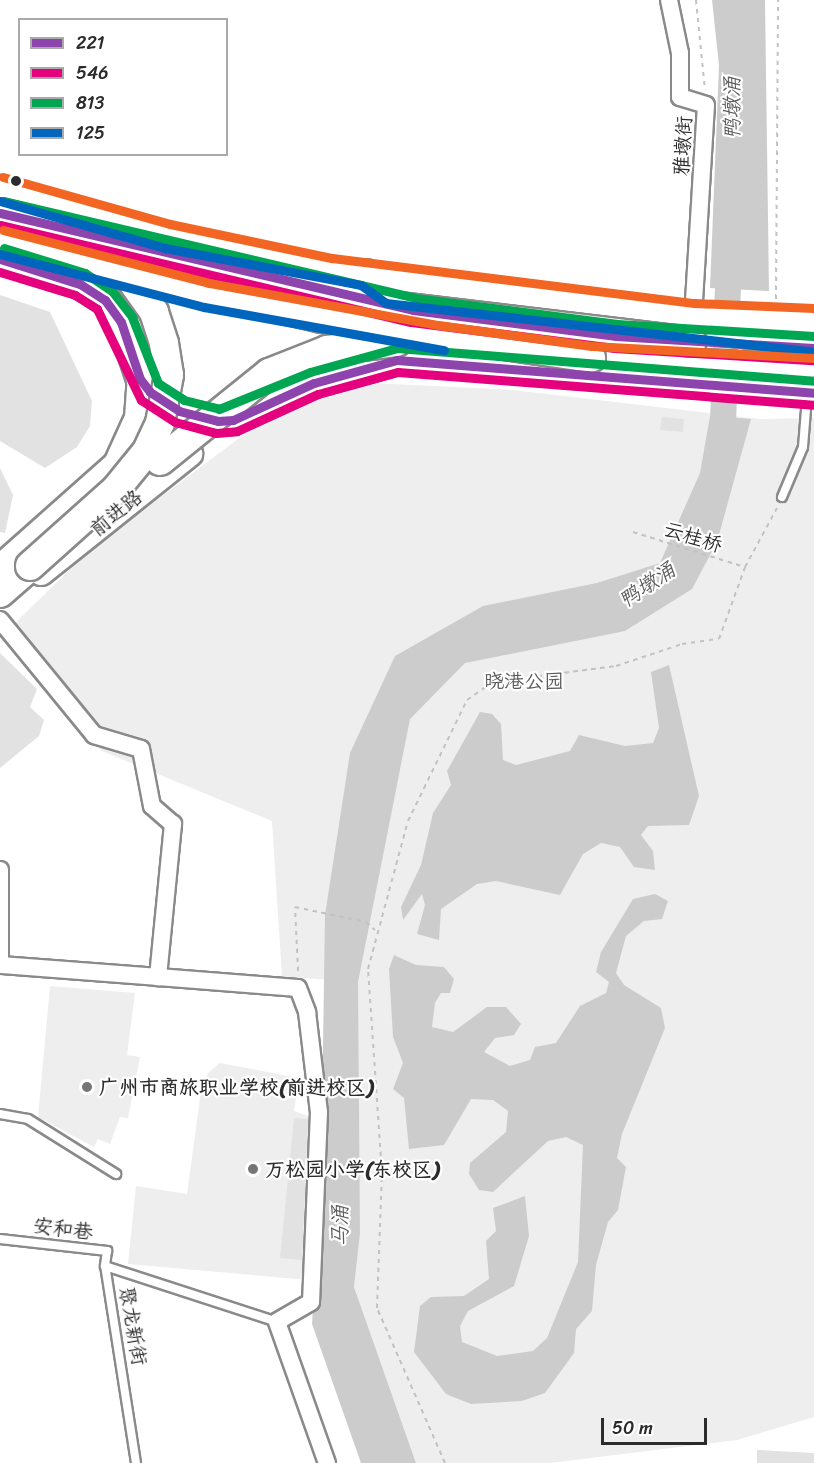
<!DOCTYPE html>
<html>
<head>
<meta charset="utf-8">
<style>
	body { margin:0 }
	#map { position:relative; width:814px; height:1463px; overflow:hidden; background:#fff; font-family:Sriracha,"LXGW WenKai TC",sans-serif }
	div>[style] { position:absolute }
	.built>* { inset:0; background:#eee }
	.water>* { inset:0; background:#ccc }
	.river>* { height:26px; margin:-13px; padding:0 13px; transform-origin:13px; border-radius:13px; background:#ccc }
	.building>* { inset:0; background:#e2e2e2 }
	.path>* { height:2px; margin-top:-1px; transform-origin:0; background:repeating-linear-gradient(90deg,#c2c2c2 0 4.5px,transparent 0 9px) }
	.roads { filter:drop-shadow(2px 0 #8a8a8a) drop-shadow(-2px 0 #8a8a8a) drop-shadow(0 2px #8a8a8a) drop-shadow(0 -2px #8a8a8a) }
	.service>* { height:8px; margin:-4px; padding:0 4px; transform-origin:4px; border-radius:4px; background:#fff }
	.minor>* { height:16px; margin:-8px; padding:0 8px; transform-origin:8px; border-radius:8px; background:#fff }
	.secondary>* { height:24px; margin:-12px; padding:0 12px; transform-origin:12px; border-radius:12px; background:#fff }
	.primary>* { height:27px; margin:-13.5px; padding:0 13.5px; transform-origin:13.5px; border-radius:13.5px; background:#fff }
	.trunk>* { height:28px; margin:-14px; padding:0 14px; transform-origin:14px; border-radius:14px; background:#fff }
	.bridges { filter:drop-shadow(2px 0 #8a8a8a) drop-shadow(-2px 0 #8a8a8a) drop-shadow(0 2px #8a8a8a) drop-shadow(0 -2px #8a8a8a) }
	.trunk-bridge>* { height:28px; margin:-14px; padding:0 14px; transform-origin:14px; border-radius:14px; background:#fff }
	.bus-1>* { height:9px; margin:-4.5px; padding:0 4.5px; transform-origin:4.5px; border-radius:4.5px; background:#8e44ad }
	.bus-2>* { height:9px; margin:-4.5px; padding:0 4.5px; transform-origin:4.5px; border-radius:4.5px; background:#e5007d }
	.bus-3>* { height:9px; margin:-4.5px; padding:0 4.5px; transform-origin:4.5px; border-radius:4.5px; background:#00a651 }
	.bus-4>* { height:9px; margin:-4.5px; padding:0 4.5px; transform-origin:4.5px; border-radius:4.5px; background:#0065bd }
	.bus-5>* { height:9px; margin:-4.5px; padding:0 4.5px; transform-origin:4.5px; border-radius:4.5px; background:#f26522 }
	.dots>* { width:16px; height:16px; translate:-50% -50%; box-sizing:border-box; border:3px solid #fff; border-radius:50% }
	span { translate:-50% -50%; white-space:nowrap; text-align:center; line-height:1.15; -webkit-text-stroke:4.5px #fff; paint-order:stroke }
	.street-label { font-size:20px; color:#2b2b2b }
	.park-label { font-size:20px; color:#585858 }
	.poi-label { font-size:20px; color:#2b2b2b; font-weight:700 }
	.left { translate:0 -50%; text-align:left }
	.water-label { font-size:21px; color:#5c5c5c; font-style:italic }
	.legend { position:absolute; left:18px; top:18px; width:210px; height:138px; box-sizing:border-box; background:#fff; border:2px solid #aaa; margin:0; padding:8px 10px; list-style:none; font-size:18px; color:#2b2b2b }
	.legend li { display:flex; align-items:center; gap:12px; height:30px }
	.legend b { width:30px; border:2px solid #aaa }
	.scale { position:absolute; left:601px; top:1418px; width:106px; height:27px; box-sizing:border-box; border:3px solid #2b2b2b; border-top:0; padding-left:8px; font-size:18px; line-height:21px; white-space:nowrap; color:#2b2b2b; -webkit-text-stroke:4px #fff; paint-order:stroke }
</style>
</head>
<body>
<div id="map">
	<div class="built">
		<div style="clip-path:polygon(352px 382px,513px 390px,760px 419px,814px 418px,814px 1417px,737px 1440px,550px 1463px,416px 1463px,354px 1287px,360px 1234px,357px 1126px,340px 981px,282px 976px,272px 821px,102px 751px,13px 625px,90px 550px,254px 427px)"></div>
		<div style="clip-path:polygon(50px 986px,135px 993px,127px 1055px,140px 1057px,128px 1118px,120px 1117px,110px 1144px,98px 1139px,94px 1147px,38px 1117px)"></div>
		<div style="clip-path:polygon(220px 1063px,299px 1078px,294px 1111px,314px 1118px,309px 1280px,128px 1264px,136px 1186px,187px 1194px,201px 1091px,208px 1073px)"></div>
	</div>
	<div class="water">
		<div style="clip-path:polygon(712px 0,765px 0,769px 291px,710px 288px,719px 65px)"></div>
		<div style="clip-path:polygon(710px 416px,751px 419px,717px 542px,692px 589px,625px 631px,465px 663px,410px 719px,358px 982px,360px 1234px,354px 1287px,416px 1463px,361px 1463px,312px 1324px,321px 1180px,325px 915px,350px 753px,395px 656px,483px 606px,597px 583px,660px 563px,700px 473px)"></div>
		<div style="clip-path:polygon(669px 665px,699px 796px,689px 825px,648px 826px,641px 835px,653px 851px,655px 870px,634px 867px,620px 847px,601px 843px,583px 854px,560px 895px,496px 881px,477px 884px,441px 909px,439px 940px,417px 934px,425px 905px,422px 894px,403px 920px,401px 907px,421px 865px,433px 813px,451px 785px,447px 771px,480px 712px,492px 714px,501px 724px,503px 760px,516px 765px,570px 751px,579px 735px,625px 746px,653px 743px,659px 728px,651px 672px)"></div>
		<div style="clip-path:polygon(655px 894px,668px 901px,662px 919px,644px 921px,626px 936px,616px 973px,624px 985px,661px 1008px,665px 1028px,622px 1134px,617px 1158px,626px 1167px,618px 1210px,608px 1222px,596px 1265px,592px 1311px,576px 1329px,574px 1353px,545px 1393px,522px 1401px,471px 1404px,446px 1394px,414px 1352px,420px 1306px,431px 1297px,464px 1296px,489px 1279px,486px 1241px,496px 1231px,493px 1208px,525px 1196px,529px 1236px,514px 1286px,468px 1311px,460px 1326px,462px 1342px,497px 1356px,533px 1351px,547px 1338px,578px 1262px,583px 1145px,566px 1137px,548px 1141px,493px 1192px,479px 1190px,469px 1174px,470px 1163px,506px 1132px,508px 1111px,493px 1100px,471px 1099px,444px 1145px,409px 1149px,404px 1098px,393px 1089px,403px 1063px,393px 1037px,389px 969px,394px 955px,416px 965px,444px 967px,454px 979px,450px 993px,441px 993px,435px 1003px,432px 1027px,453px 1032px,487px 1007px,506px 1007px,521px 1024px,514px 1035px,495px 1038px,484px 1052px,510px 1066px,530px 1060px,535px 1047px,556px 1043px,580px 1006px,606px 993px,609px 982px,596px 972px,601px 952px,633px 899px)"></div>
	</div>
	<div class="river">
		<div style="left:722px;top:450px;width:194px;rotate:-87.9deg"></div>
	</div>
	<div class="building">
		<div style="clip-path:polygon(0 295px,50px 312px,92px 401px,90px 426px,77px 447px,45px 468px,0 441px)"></div>
		<div style="clip-path:polygon(662px 417px,684px 419px,683px 432px,660px 430px)"></div>
		<div style="clip-path:polygon(0 468px,13px 495px,5px 533px,0 532px)"></div>
		<div style="clip-path:polygon(0 653px,37px 689px,30px 707px,44px 720px,39px 736px,0 768px)"></div>
		<div style="clip-path:polygon(294px 1118px,308px 1119px,302px 1260px,280px 1258px)"></div>
		<div style="clip-path:polygon(757px 1450px,814px 1453px,814px 1463px,757px 1463px)"></div>
	</div>
	<div class="path">
		<div style="left:696px;top:0;width:90px;rotate:84.3deg"></div>
		<div style="left:776px;top:299px;width:299px;rotate:-89.6deg"></div>
		<div style="left:633px;top:532px;width:117px;rotate:17.4deg"></div>
		<div style="left:298px;top:971px;width:64px;rotate:-92.7deg"></div>
		<div style="left:295px;top:907px;width:73px;rotate:11.9deg"></div>
		<div style="left:366px;top:922px;width:12px;rotate:42deg"></div>
		<div style="left:445px;top:1463px;width:169px;rotate:-113.7deg"></div>
		<div style="left:377px;top:1308px;width:134px;rotate:-87.9deg"></div>
		<div style="left:382px;top:1174px;width:205px;rotate:-93.9deg"></div>
		<div style="left:368px;top:969px;width:153px;rotate:-74.9deg"></div>
		<div style="left:408px;top:821px;width:135px;rotate:-64deg"></div>
		<div style="left:467px;top:700px;width:32px;rotate:-35deg"></div>
		<div style="left:493px;top:682px;width:124px;rotate:-7.4deg"></div>
		<div style="left:616px;top:666px;width:70px;rotate:-18.4deg"></div>
		<div style="left:682px;top:644px;width:37px;rotate:-8deg"></div>
		<div style="left:719px;top:639px;width:77px;rotate:-70.1deg"></div>
		<div style="left:745px;top:567px;width:67px;rotate:-61.5deg"></div>
	</div>
	<div class="roads">
		<div class="service">
			<div style="left:782px;top:497px;width:54px;rotate:-67.2deg"></div>
			<div style="left:803px;top:447px;width:50px;rotate:-85.4deg"></div>
			<div style="left:0;top:1114px;width:28px;rotate:10deg"></div>
			<div style="left:28px;top:1119px;width:104px;rotate:32deg"></div>
			<div style="left:0;top:1239px;width:108px;rotate:6.4deg"></div>
			<div style="left:107px;top:1251px;width:15px;rotate:98deg"></div>
			<div style="left:136px;top:1463px;width:199px;rotate:-98.9deg"></div>
			<div style="left:105px;top:1266px;width:181px;rotate:18deg"></div>
		</div>
		<div class="minor">
			<div style="left:669px;top:0;width:54px;rotate:78.3deg"></div>
			<div style="left:680px;top:53px;width:44px;rotate:90deg"></div>
			<div style="left:680px;top:97px;width:27px;rotate:17deg"></div>
			<div style="left:706px;top:105px;width:210px;rotate:93.5deg"></div>
			<div style="left:0;top:620px;width:149px;rotate:50.7deg"></div>
			<div style="left:94px;top:735px;width:49px;rotate:16.6deg"></div>
			<div style="left:141px;top:749px;width:58px;rotate:79.1deg"></div>
			<div style="left:152px;top:806px;width:28px;rotate:41deg"></div>
			<div style="left:173px;top:824px;width:154px;rotate:95.6deg"></div>
			<div style="left:158px;top:977px;width:140px;rotate:4.5deg"></div>
			<div style="left:298px;top:988px;width:26px;rotate:69deg"></div>
			<div style="left:307px;top:1012px;width:101px;rotate:83.2deg"></div>
			<div style="left:319px;top:1112px;width:190px;rotate:92.4deg"></div>
			<div style="left:311px;top:1302px;width:39px;rotate:150deg"></div>
			<div style="left:277px;top:1322px;width:150px;rotate:70.5deg"></div>
			<div style="left:0;top:870px;width:92px;rotate:90deg"></div>
			<div style="left:0;top:965px;width:158px;rotate:4.3deg"></div>
		</div>
		<div class="secondary">
			<div style="left:0;top:567px;width:155px;rotate:-41.6deg"></div>
			<div style="left:116px;top:464px;width:51px;rotate:-65.5deg"></div>
			<div style="left:137px;top:418px;width:39px;rotate:-86deg"></div>
			<div style="left:41px;top:573px;width:191px;rotate:-38.6deg"></div>
		</div>
		<div class="primary">
			<div style="left:0;top:189px;width:173px;rotate:15.7deg"></div>
			<div style="left:167px;top:236px;width:167px;rotate:11.8deg"></div>
			<div style="left:330px;top:270px;width:366px;rotate:7.1deg"></div>
			<div style="left:693px;top:315px;width:121px;rotate:2.4deg"></div>
			<div style="left:0;top:259px;width:84px;rotate:17.4deg"></div>
			<div style="left:80px;top:284px;width:30px;rotate:33deg"></div>
			<div style="left:105px;top:300px;width:27px;rotate:54deg"></div>
			<div style="left:121px;top:322px;width:60px;rotate:71.6deg"></div>
			<div style="left:140px;top:379px;width:16px;rotate:52deg"></div>
			<div style="left:150px;top:392px;width:35px;rotate:33deg"></div>
			<div style="left:179px;top:411px;width:40px;rotate:14.4deg"></div>
			<div style="left:218px;top:421px;width:15px;rotate:-4deg"></div>
			<div style="left:233px;top:420px;width:89px;rotate:-24.6deg"></div>
			<div style="left:314px;top:383px;width:86px;rotate:-15.5deg"></div>
			<div style="left:397px;top:360px;width:418px;rotate:4.5deg"></div>
		</div>
		<div class="trunk">
			<div style="left:366px;top:274px;width:29px;rotate:36deg"></div>
			<div style="left:389px;top:291px;width:60px;rotate:7.7deg"></div>
			<div style="left:658px;top:325px;width:157px;rotate:5.5deg"></div>
			<div style="left:591px;top:358px;width:223px;rotate:3.1deg"></div>
			<div style="left:0;top:593px;width:64px;rotate:-41.2deg"></div>
		</div>
	</div>
	<div class="bridges">
		<div class="trunk-bridge">
			<div style="left:0;top:213px;width:385px;rotate:13.7deg"></div>
			<div style="left:374px;top:304px;width:320px;rotate:6.8deg"></div>
			<div style="left:0;top:242px;width:330px;rotate:13.3deg"></div>
			<div style="left:321px;top:318px;width:273px;rotate:8.4deg"></div>
			<div style="left:160px;top:461px;width:140px;rotate:-38.9deg"></div>
			<div style="left:269px;top:373px;width:62px;rotate:-21.6deg"></div>
			<div style="left:327px;top:350px;width:70px;rotate:-6.5deg"></div>
			<div style="left:30px;top:566px;width:115px;rotate:-41.8deg"></div>
			<div style="left:116px;top:489px;width:49px;rotate:-50.8deg"></div>
			<div style="left:147px;top:451px;width:31px;rotate:-65deg"></div>
			<div style="left:160px;top:423px;width:49px;rotate:-79.4deg"></div>
			<div style="left:169px;top:375px;width:32px;rotate:-99deg"></div>
			<div style="left:164px;top:343px;width:33px;rotate:-108deg"></div>
			<div style="left:154px;top:312px;width:52px;rotate:-125.5deg"></div>
		</div>
	</div>
	<div class="bus-1">
		<div style="left:0;top:213px;width:424px;rotate:13.2deg"></div>
		<div style="left:413px;top:310px;width:205px;rotate:7.3deg"></div>
		<div style="left:616px;top:336px;width:198px;rotate:3.5deg"></div>
		<div style="left:0;top:259px;width:84px;rotate:17.4deg"></div>
		<div style="left:80px;top:284px;width:30px;rotate:33deg"></div>
		<div style="left:105px;top:300px;width:27px;rotate:54deg"></div>
		<div style="left:121px;top:322px;width:60px;rotate:71.6deg"></div>
		<div style="left:140px;top:379px;width:16px;rotate:52deg"></div>
		<div style="left:150px;top:392px;width:35px;rotate:33deg"></div>
		<div style="left:179px;top:411px;width:40px;rotate:14.4deg"></div>
		<div style="left:218px;top:421px;width:15px;rotate:-4deg"></div>
		<div style="left:233px;top:420px;width:89px;rotate:-24.6deg"></div>
		<div style="left:314px;top:383px;width:86px;rotate:-15.5deg"></div>
		<div style="left:397px;top:360px;width:418px;rotate:4.5deg"></div>
	</div>
	<div class="bus-2">
		<div style="left:0;top:225px;width:422px;rotate:13.3deg"></div>
		<div style="left:411px;top:322px;width:205px;rotate:7.3deg"></div>
		<div style="left:614px;top:348px;width:199px;rotate:3.5deg"></div>
		<div style="left:0;top:272px;width:78px;rotate:17deg"></div>
		<div style="left:75px;top:295px;width:26px;rotate:32deg"></div>
		<div style="left:97px;top:309px;width:101px;rotate:64.2deg"></div>
		<div style="left:141px;top:400px;width:40px;rotate:32.9deg"></div>
		<div style="left:175px;top:422px;width:42px;rotate:15deg"></div>
		<div style="left:216px;top:433px;width:21px;rotate:-5deg"></div>
		<div style="left:237px;top:431px;width:89px;rotate:-24.6deg"></div>
		<div style="left:318px;top:394px;width:83px;rotate:-15.4deg"></div>
		<div style="left:398px;top:372px;width:416px;rotate:4.5deg"></div>
	</div>
	<div class="bus-3">
		<div style="left:3px;top:201px;width:423px;rotate:13.2deg"></div>
		<div style="left:415px;top:298px;width:204px;rotate:7.3deg"></div>
		<div style="left:617px;top:324px;width:197px;rotate:3.5deg"></div>
		<div style="left:4px;top:248px;width:85px;rotate:17.2deg"></div>
		<div style="left:85px;top:273px;width:32px;rotate:34deg"></div>
		<div style="left:112px;top:291px;width:33px;rotate:52deg"></div>
		<div style="left:132px;top:317px;width:71px;rotate:68.5deg"></div>
		<div style="left:158px;top:383px;width:31px;rotate:33deg"></div>
		<div style="left:184px;top:400px;width:36px;rotate:14deg"></div>
		<div style="left:219px;top:409px;width:98px;rotate:-22.1deg"></div>
		<div style="left:310px;top:372px;width:90px;rotate:-15.4deg"></div>
		<div style="left:397px;top:348px;width:418px;rotate:4.5deg"></div>
	</div>
	<div class="bus-4">
		<div style="left:0;top:201px;width:172px;rotate:15.9deg"></div>
		<div style="left:165px;top:248px;width:199px;rotate:10.7deg"></div>
		<div style="left:361px;top:285px;width:31px;rotate:36deg"></div>
		<div style="left:386px;top:303px;width:430px;rotate:6.5deg"></div>
		<div style="left:0;top:254px;width:211px;rotate:14.6deg"></div>
		<div style="left:204px;top:307px;width:244px;rotate:10.2deg"></div>
	</div>
	<div class="bus-5">
		<div style="left:3px;top:177px;width:173px;rotate:15.7deg"></div>
		<div style="left:170px;top:224px;width:166px;rotate:11.9deg"></div>
		<div style="left:332px;top:258px;width:365px;rotate:7.1deg"></div>
		<div style="left:694px;top:303px;width:120px;rotate:2.4deg"></div>
		<div style="left:3px;top:230px;width:213px;rotate:14.4deg"></div>
		<div style="left:209px;top:283px;width:233px;rotate:10.4deg"></div>
		<div style="left:438px;top:325px;width:155px;rotate:7.8deg"></div>
		<div style="left:592px;top:346px;width:222px;rotate:3.1deg"></div>
	</div>
	<div class="dots">
		<div style="left:16px;top:181px;background:#2b2b2b"></div>
		<div style="left:87px;top:1087px;background:#757575"></div>
		<div style="left:253px;top:1169px;background:#757575"></div>
	</div>
	<div class="street-label">
		<span style="left:683px;top:146px;rotate:-87deg">雅墩街</span>
		<span style="left:116px;top:513px;rotate:-39deg">前进路</span>
		<span style="left:693px;top:537px;rotate:17deg">云桂桥</span>
		<span style="left:63px;top:1229px;rotate:7deg">安和巷</span>
		<span style="left:133px;top:1326px;rotate:80deg">聚龙新街</span>
	</div>
	<div class="park-label">
		<span style="left:524px;top:681px">晓港公园</span>
	</div>
	<div class="poi-label">
		<span class="left" style="left:99px;top:1087px">广州市商旅职业学校(前进校区)</span>
		<span class="left" style="left:265px;top:1169px">万松园小学(东校区)</span>
	</div>
	<div class="water-label">
		<span style="left:732px;top:108px;rotate:-90deg">鸭墩涌</span>
		<span style="left:647px;top:585px;rotate:-34deg">鸭墩涌</span>
		<span style="left:340px;top:1226px;rotate:-90deg">马涌</span>
	</div>
	<ul class="legend">
	<li><b style="height:8px;background:#8e44ad"></b>221</li>
	<li><b style="height:8px;background:#e5007d"></b>546</li>
	<li><b style="height:8px;background:#00a651"></b>813</li>
	<li><b style="height:8px;background:#0065bd"></b>125</li>
	</ul>
	<div class="scale">50 m</div>
</div>
</body>
</html>
